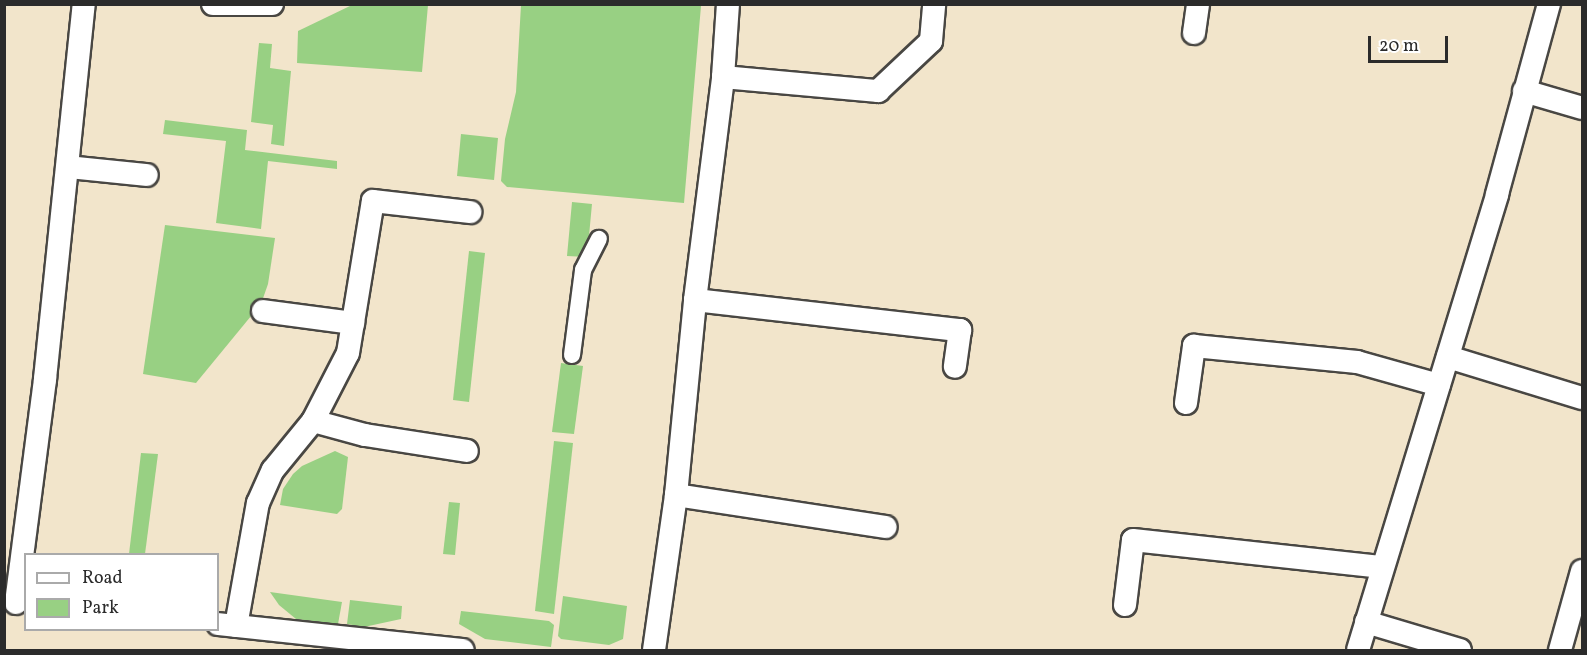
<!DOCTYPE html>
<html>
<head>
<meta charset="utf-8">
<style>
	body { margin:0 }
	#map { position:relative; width:1587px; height:655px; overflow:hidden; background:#f2e5cb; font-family:Vollkorn,serif }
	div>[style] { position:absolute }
	.green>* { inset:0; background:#98d083 }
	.roads { filter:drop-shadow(2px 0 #494743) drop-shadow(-2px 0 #494743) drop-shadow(0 2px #494743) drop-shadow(0 -2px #494743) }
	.pedestrian>* { height:16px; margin:-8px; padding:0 8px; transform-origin:8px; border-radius:8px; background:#fff }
	.minor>* { height:22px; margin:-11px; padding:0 11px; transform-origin:11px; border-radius:11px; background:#fff }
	span { translate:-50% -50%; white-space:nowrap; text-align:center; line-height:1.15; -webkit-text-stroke:6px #fff; paint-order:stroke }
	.frame { position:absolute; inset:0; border:6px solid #2b2b2b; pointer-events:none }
	.legend { position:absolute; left:24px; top:553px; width:195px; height:78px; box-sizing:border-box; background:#fff; border:2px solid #aaa; margin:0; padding:8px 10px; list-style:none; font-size:18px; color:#2b2b2b }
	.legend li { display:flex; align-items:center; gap:12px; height:30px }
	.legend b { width:30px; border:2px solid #aaa }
	.scale { position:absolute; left:1368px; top:36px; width:80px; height:27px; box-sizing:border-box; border:3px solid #2b2b2b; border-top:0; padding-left:8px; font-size:18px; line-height:21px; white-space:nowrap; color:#2b2b2b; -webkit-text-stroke:4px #fff; paint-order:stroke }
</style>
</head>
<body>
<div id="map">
	<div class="green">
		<div style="clip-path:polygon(352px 5px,428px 5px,422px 72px,297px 63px,298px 31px)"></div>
		<div style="clip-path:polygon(521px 5px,701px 6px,684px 203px,507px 187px,501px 181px,505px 139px,516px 92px)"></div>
		<div style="clip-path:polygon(259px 43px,272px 44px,270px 68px,291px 71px,284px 146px,271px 144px,273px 125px,251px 122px)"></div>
		<div style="clip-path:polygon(165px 120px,247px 130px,245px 150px,337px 161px,337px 169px,268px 161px,261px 229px,216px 223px,226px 141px,163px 134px)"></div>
		<div style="clip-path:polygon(461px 134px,498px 138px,494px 180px,457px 176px)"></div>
		<div style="clip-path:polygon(572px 202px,592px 204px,587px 257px,567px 256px)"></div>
		<div style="clip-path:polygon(165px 225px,275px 238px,268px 284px,261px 304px,196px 383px,143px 374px)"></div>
		<div style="clip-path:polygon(469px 251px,485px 253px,469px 402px,453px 400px)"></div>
		<div style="clip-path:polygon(561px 363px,583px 366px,574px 434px,552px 432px)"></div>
		<div style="clip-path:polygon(554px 441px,573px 443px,554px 614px,535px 611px)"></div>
		<div style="clip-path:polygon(335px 451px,348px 457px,342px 509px,337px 514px,280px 505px,283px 489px,293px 474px,302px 466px)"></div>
		<div style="clip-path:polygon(141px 453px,158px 454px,145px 554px,129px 554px)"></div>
		<div style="clip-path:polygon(449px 502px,460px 503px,455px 555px,443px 554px)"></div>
		<div style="clip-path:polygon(270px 592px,342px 602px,338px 624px,296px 619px,279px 605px)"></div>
		<div style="clip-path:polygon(563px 596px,627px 606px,623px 639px,609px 645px,561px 639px,558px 636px)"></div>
		<div style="clip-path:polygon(350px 600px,402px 606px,401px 619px,364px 627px,347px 624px)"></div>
		<div style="clip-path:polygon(461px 611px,549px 621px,554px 625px,551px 647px,485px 639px,459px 624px)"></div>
	</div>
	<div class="roads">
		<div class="pedestrian">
			<div style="left:572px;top:355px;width:86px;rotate:-82.6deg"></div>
			<div style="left:583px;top:270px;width:35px;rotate:-63deg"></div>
		</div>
		<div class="minor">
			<div style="left:213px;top:4px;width:59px"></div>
			<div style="left:1194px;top:33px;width:29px;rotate:-82deg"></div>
			<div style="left:723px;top:77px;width:156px;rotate:5.2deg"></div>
			<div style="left:878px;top:91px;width:73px;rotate:-43.3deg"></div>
			<div style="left:931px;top:41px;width:37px;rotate:-85deg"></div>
			<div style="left:1524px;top:91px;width:60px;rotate:16.3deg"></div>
			<div style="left:68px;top:167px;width:79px;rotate:5.8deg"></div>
			<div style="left:695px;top:300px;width:267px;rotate:6.5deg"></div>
			<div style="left:960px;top:330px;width:37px;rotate:98deg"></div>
			<div style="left:263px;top:311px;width:91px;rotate:7.6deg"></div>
			<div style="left:1448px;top:357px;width:140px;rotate:17deg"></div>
			<div style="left:1186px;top:403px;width:58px;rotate:-82deg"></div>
			<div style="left:1194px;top:346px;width:164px;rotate:5.6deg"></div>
			<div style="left:1357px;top:362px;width:85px;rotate:15.7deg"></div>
			<div style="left:313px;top:421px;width:54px;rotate:15.1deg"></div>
			<div style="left:365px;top:435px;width:103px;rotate:8.9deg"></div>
			<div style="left:676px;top:495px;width:212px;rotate:8.7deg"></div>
			<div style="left:16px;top:603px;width:226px;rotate:-82.6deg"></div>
			<div style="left:45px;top:379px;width:377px;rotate:-84.1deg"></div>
			<div style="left:1125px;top:605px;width:65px;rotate:-83deg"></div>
			<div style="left:1133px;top:540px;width:251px;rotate:6.2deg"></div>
			<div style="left:1366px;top:622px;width:98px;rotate:16.6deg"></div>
			<div style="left:218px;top:624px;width:246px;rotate:6.1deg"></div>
			<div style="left:236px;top:626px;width:125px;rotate:-79.9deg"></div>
			<div style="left:258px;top:503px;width:36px;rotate:-66deg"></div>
			<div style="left:273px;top:470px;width:63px;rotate:-50.8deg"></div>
			<div style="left:313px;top:421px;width:76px;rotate:-62.8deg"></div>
			<div style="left:348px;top:353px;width:154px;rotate:-80.7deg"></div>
			<div style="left:373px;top:201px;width:98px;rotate:6.5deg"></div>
			<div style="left:654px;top:650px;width:157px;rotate:-81.9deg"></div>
			<div style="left:676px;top:495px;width:196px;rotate:-84.4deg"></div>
			<div style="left:695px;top:300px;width:225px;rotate:-82.8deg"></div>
			<div style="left:723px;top:77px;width:73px;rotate:-86.1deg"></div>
			<div style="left:1358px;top:650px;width:477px;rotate:-73deg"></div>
			<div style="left:1497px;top:194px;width:197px;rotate:-74.7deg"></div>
			<div style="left:1560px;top:650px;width:82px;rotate:-74.4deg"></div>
		</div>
	</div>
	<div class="frame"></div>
	<ul class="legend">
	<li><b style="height:8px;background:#fff"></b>Road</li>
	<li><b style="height:16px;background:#98d083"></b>Park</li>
	</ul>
	<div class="scale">20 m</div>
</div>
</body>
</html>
